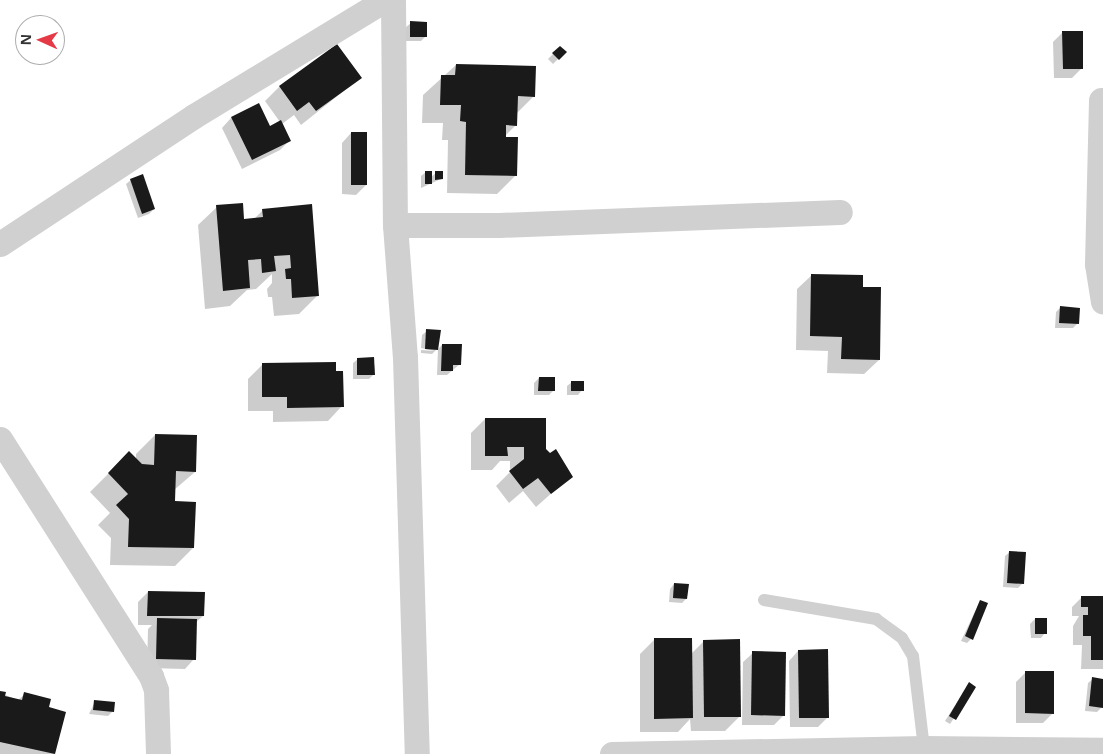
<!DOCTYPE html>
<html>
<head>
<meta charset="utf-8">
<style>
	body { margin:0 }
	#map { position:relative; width:1103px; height:754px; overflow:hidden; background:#fff; font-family:"Open Sans",sans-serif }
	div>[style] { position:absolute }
	.shadow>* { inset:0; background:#0003 }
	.building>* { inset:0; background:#1a1a1a }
	.service>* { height:12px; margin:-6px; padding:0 6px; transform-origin:6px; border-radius:6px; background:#d0d0d0 }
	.minor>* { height:25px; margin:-12.5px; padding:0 12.5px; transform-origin:12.5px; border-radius:12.5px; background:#d0d0d0 }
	span { translate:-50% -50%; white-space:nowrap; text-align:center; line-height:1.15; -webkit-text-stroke:5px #fff; paint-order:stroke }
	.north { position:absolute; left:15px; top:15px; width:50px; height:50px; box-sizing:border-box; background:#fff; border:1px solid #adadad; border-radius:50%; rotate:272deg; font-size:14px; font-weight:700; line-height:20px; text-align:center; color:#333 }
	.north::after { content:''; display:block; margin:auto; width:18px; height:22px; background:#e63946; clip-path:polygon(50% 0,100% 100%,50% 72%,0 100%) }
</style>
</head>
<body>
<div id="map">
	<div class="shadow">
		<div style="clip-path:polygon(411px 23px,426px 36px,421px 41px,406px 41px,406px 27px)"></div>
		<div style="clip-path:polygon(1063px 32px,1082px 68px,1072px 78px,1054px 78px,1053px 42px)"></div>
		<div style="clip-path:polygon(336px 45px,360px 78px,301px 125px,294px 115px,282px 124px,290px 140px,280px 150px,242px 169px,222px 128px,231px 118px,259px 105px,269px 128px,280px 122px,265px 101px,279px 87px)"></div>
		<div style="clip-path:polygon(560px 47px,565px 52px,553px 64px,548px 59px)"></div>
		<div style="clip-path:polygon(456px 65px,534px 96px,516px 114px,516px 125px,505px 136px,515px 176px,497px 194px,447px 193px,448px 140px,442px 140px,443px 123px,422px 123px,423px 95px)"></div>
		<div style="clip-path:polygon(351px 133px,366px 185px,356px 195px,342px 194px,342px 143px)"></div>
		<div style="clip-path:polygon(426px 172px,431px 177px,436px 173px,441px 179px,421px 188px,421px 176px)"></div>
		<div style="clip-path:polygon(131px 180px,154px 209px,149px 214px,138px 218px,126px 184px)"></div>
		<div style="clip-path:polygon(217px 207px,243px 221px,253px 220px,263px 210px,318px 295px,299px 314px,274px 316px,272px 297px,268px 297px,267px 289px,272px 283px,272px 274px,256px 289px,247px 290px,230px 306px,205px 309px,198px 225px)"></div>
		<div style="clip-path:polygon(812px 275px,862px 288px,879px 360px,864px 374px,827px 373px,828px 351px,796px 350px,797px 289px)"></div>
		<div style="clip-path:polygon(1061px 307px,1077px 324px,1073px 328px,1055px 328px,1056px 312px)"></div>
		<div style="clip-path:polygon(427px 331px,437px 349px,432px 354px,421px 353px,421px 350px,435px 351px,421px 348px,422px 335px)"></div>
		<div style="clip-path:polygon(442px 345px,460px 364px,447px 375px,437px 375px,438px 349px)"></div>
		<div style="clip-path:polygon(358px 359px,373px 375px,369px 379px,353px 379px,353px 363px)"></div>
		<div style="clip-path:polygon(263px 364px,335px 373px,342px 406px,328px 421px,273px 422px,273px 411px,248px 411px,248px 379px)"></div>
		<div style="clip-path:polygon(539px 378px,554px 390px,549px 395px,534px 395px,534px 383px)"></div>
		<div style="clip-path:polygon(572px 382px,582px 390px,578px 395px,567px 395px,567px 386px)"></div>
		<div style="clip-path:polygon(485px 419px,571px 476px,536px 507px,523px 491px,509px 503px,496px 486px,510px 472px,510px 461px,500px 461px,492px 470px,471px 470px,471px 433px)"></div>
		<div style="clip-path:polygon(155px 435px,195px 472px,174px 490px,174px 503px,193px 548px,175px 566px,110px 565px,111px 538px,98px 525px,110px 513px,90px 492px,129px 453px,136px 461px,136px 454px)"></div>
		<div style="clip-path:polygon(1010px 552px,1023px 583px,1018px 588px,1003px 587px,1005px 556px)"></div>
		<div style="clip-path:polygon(674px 584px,686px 599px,682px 603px,669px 602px,670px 589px)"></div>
		<div style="clip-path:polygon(148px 592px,203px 616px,195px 623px,194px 659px,185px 669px,147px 668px,148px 629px,152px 625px,138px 625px,138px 602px)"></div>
		<div style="clip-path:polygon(1082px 597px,1103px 597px,1103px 669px,1081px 669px,1082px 645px,1073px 645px,1073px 626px,1079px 616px,1072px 616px,1072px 607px)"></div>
		<div style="clip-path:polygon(980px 601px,971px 639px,967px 643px,961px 641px)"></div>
		<div style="clip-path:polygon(1035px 619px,1045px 633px,1041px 638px,1031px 638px,1030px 624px)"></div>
		<div style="clip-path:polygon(654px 640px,691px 654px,704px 641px,740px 716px,725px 731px,691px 731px,690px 719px,678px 732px,640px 732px,640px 654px)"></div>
		<div style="clip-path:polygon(798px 651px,828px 717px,818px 727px,790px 727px,789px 661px)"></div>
		<div style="clip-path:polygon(753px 653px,784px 715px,774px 725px,742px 725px,743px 662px)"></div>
		<div style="clip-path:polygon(1025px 673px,1053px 713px,1043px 723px,1016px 723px,1016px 682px)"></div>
		<div style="clip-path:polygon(1093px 679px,1103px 680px,1102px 707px,1097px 712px,1085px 711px,1088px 683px)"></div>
		<div style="clip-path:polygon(969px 684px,975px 687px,950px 724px,945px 721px)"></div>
		<div style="clip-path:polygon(0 693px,18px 700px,25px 694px,47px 708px,65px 713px,54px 754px,0 754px)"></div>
		<div style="clip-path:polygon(95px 702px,113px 711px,108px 716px,89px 714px)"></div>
	</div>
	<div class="building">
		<div style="clip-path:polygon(410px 21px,427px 22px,427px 37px,410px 37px)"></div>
		<div style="clip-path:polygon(1062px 31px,1083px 31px,1083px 69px,1063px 69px)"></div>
		<div style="clip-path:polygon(337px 44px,362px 78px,316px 111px,309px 102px,297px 111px,279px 86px)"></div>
		<div style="clip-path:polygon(560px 46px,567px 52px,559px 60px,552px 53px)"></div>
		<div style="clip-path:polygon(456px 64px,536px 66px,535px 97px,518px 96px,517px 126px,506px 125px,506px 137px,518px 137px,517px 176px,465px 175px,466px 122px,460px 121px,461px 105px,440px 105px,441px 75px,455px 75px)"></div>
		<div style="clip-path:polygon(259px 103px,270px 126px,281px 120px,291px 141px,252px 160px,231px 117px)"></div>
		<div style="clip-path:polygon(351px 132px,367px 132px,367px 185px,351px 185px)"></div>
		<div style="clip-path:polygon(425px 171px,432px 171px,432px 184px,425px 184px)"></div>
		<div style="clip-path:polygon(435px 171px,443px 171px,443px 179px,435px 180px)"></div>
		<div style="clip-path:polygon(143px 174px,155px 209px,142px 214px,130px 179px)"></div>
		<div style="clip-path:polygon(243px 203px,244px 219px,263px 217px,262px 209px,312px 204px,319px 296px,292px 298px,291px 279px,286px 279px,285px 269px,291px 268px,290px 255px,274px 256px,276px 271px,262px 273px,261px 259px,248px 260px,250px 288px,223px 291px,216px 205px)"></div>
		<div style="clip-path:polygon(811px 274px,863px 275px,863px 287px,881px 287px,880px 360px,841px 359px,842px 337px,810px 336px)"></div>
		<div style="clip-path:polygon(1060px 306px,1080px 308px,1079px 324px,1059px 323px)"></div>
		<div style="clip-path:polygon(426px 329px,441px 330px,438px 350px,425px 349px)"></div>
		<div style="clip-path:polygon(442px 344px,462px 344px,461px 365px,453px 365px,453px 371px,441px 371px)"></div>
		<div style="clip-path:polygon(374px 357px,375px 375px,357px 375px,357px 358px)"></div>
		<div style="clip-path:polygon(336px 362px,336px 371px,343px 371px,344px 407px,287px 408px,287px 397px,262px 397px,262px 363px)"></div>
		<div style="clip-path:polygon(539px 377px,555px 377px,555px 391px,538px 391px)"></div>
		<div style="clip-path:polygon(571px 381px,584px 381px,584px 391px,571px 391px)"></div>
		<div style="clip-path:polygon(485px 418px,546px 418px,546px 449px,550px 453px,556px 449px,573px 477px,551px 494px,538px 478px,523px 489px,509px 471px,524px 459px,524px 447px,507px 447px,508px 456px,485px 456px)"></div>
		<div style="clip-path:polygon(155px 434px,197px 435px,196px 472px,176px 471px,175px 501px,196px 502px,194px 548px,128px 547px,129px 519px,116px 505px,128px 494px,108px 473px,129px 451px,142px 464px,154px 465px)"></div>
		<div style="clip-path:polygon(1009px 551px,1026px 552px,1024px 584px,1007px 583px)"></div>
		<div style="clip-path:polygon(674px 583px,689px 584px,687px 599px,673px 598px)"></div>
		<div style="clip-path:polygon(148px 591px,205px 592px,204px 616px,147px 616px)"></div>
		<div style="clip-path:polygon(1081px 596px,1103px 596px,1103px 660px,1091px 660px,1091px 636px,1083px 636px,1083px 615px,1088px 615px,1088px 607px,1081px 607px)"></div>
		<div style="clip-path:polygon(980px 600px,988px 603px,973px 640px,965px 636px)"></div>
		<div style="clip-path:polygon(157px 618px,197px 619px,196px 660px,156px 659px)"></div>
		<div style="clip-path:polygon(1035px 618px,1047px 618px,1047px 634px,1035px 634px)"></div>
		<div style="clip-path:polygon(654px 638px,692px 638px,693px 718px,654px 719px)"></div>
		<div style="clip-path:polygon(740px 639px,741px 717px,704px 717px,703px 640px)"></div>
		<div style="clip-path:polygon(828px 649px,829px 718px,799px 718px,798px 650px)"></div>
		<div style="clip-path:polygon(752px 651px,786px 652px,785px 716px,751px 715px)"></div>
		<div style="clip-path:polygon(1025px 671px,1054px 671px,1054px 714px,1025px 713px)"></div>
		<div style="clip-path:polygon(1092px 677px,1103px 679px,1103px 708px,1089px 706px)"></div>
		<div style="clip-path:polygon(969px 682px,976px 687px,956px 720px,949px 716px)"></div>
		<div style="clip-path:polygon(0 691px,6px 692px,5px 696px,22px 700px,24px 692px,51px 699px,49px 707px,66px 712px,55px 754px,0 742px)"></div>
		<div style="clip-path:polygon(94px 700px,115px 702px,114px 712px,93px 710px)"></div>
	</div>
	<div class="service">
		<div style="left:764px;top:600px;width:114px;rotate:9.6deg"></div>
		<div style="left:876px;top:619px;width:32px;rotate:36deg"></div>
		<div style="left:902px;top:638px;width:21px;rotate:59deg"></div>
		<div style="left:913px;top:656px;width:93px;rotate:83.2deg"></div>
	</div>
	<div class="minor">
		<div style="left:393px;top:0;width:225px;rotate:89.5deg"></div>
		<div style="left:395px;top:225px;width:132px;rotate:85.7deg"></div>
		<div style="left:405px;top:357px;width:397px;rotate:88.3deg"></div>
		<div style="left:1101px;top:100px;width:164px;rotate:91.4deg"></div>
		<div style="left:1097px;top:264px;width:38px;rotate:81deg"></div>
		<div style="left:395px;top:225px;width:104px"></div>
		<div style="left:499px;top:225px;width:341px;rotate:-2.2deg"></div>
		<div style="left:0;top:244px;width:232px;rotate:-33.4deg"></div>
		<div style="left:194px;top:116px;width:223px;rotate:-31.3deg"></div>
		<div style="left:0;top:439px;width:281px;rotate:57.5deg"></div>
		<div style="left:151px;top:676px;width:15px;rotate:70deg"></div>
		<div style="left:156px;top:690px;width:64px;rotate:88.2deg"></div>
		<div style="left:612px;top:754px;width:312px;rotate:-1.1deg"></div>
		<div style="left:924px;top:748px;width:179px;rotate:0.6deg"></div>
	</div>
	<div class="north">N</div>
</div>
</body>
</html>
